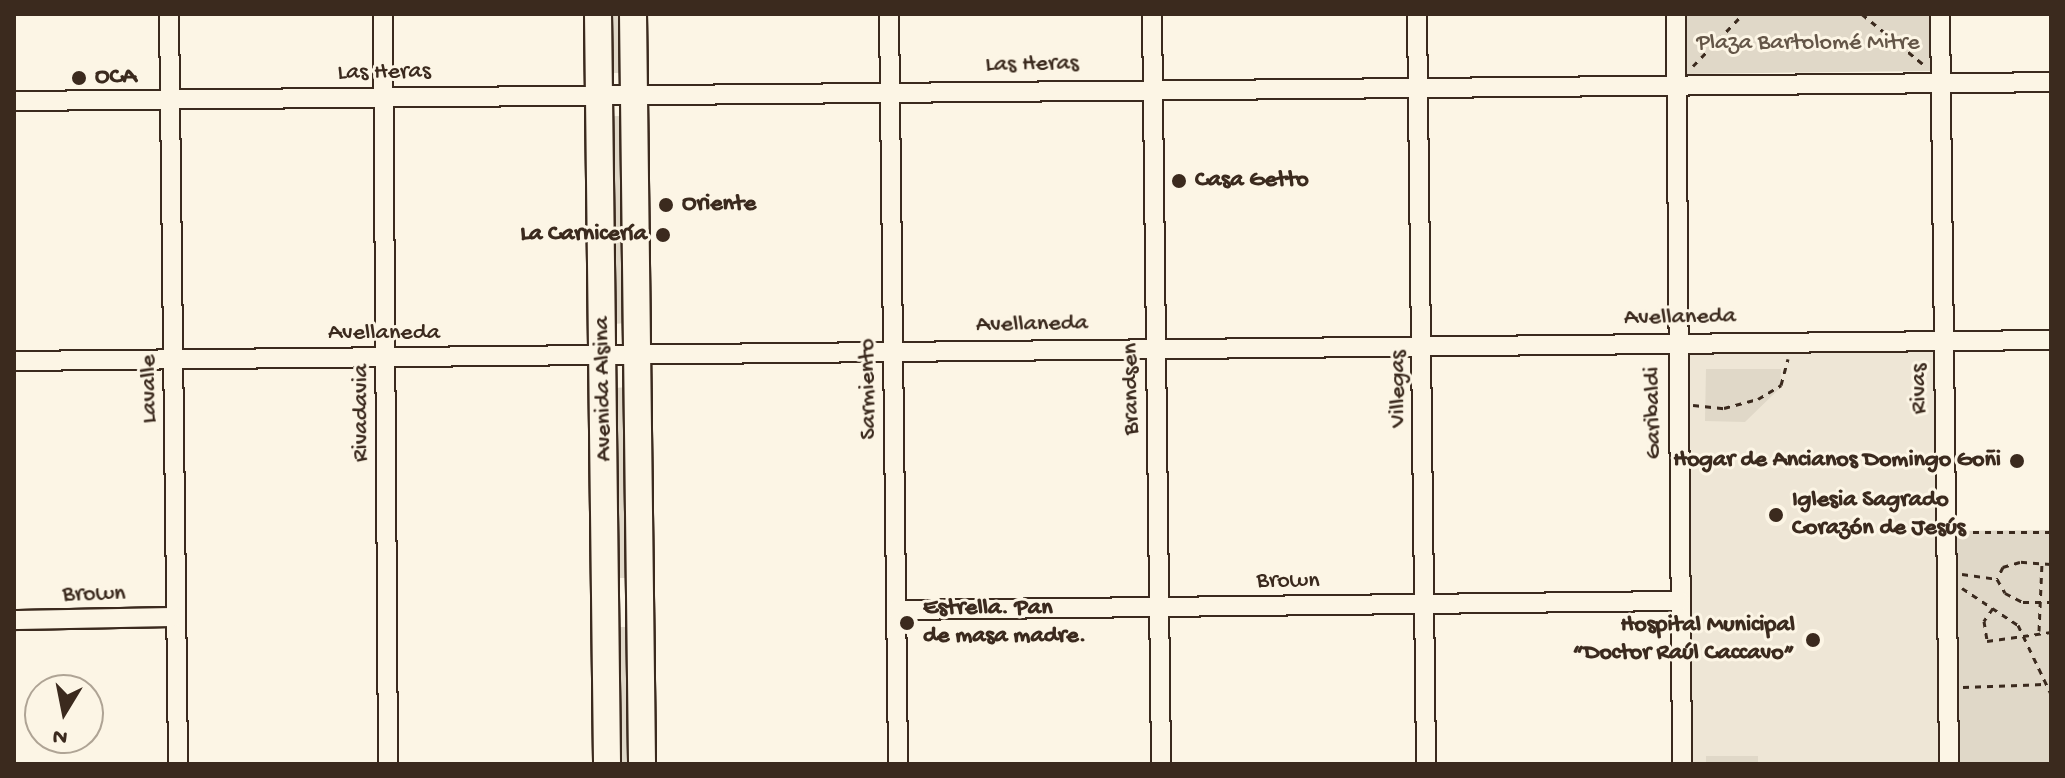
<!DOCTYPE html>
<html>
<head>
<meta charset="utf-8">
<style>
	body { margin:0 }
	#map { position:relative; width:2065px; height:778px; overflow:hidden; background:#fcf5e5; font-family:"Gochi Hand",sans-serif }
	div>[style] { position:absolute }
	.built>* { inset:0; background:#eee6d6 }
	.green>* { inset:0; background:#e0d8c8 }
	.path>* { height:3px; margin-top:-1.5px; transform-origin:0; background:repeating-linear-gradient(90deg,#3b2a1e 0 6px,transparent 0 12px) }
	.roads { filter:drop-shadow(2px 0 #3b2a1e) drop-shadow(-2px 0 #3b2a1e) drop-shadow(0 2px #3b2a1e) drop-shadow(0 -2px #3b2a1e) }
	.minor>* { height:18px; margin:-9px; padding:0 9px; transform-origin:9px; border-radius:9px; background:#fcf5e5 }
	.secondary>* { height:26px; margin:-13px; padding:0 13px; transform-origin:13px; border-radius:13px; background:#fcf5e5 }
	.dots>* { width:22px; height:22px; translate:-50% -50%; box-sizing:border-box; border:4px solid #fcf5e5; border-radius:50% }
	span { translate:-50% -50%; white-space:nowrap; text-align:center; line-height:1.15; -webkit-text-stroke:6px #fcf5e5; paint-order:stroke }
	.park-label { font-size:24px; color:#645648 }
	.street-label { font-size:24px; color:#3b2a1e }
	.poi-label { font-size:24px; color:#3b2a1e; font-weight:700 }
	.left { translate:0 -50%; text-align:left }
	.right { translate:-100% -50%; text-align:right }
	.frame { position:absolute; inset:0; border:16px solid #3b2a1e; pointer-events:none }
	.north { position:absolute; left:24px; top:674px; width:80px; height:80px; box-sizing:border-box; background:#fcf5e5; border:2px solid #afa495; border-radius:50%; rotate:190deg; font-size:22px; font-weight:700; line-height:32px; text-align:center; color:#3b2a1e }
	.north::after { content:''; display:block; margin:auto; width:28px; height:36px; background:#3b2a1e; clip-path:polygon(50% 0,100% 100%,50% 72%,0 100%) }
</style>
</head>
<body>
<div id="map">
	<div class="built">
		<div style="clip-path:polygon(1935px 349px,1939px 764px,1688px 764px,1683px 352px)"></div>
	</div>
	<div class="green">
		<div style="clip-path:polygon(611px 14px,622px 14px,623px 73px,612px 73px)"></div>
		<div style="clip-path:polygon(1686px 14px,1931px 14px,1931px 71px,1686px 74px)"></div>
		<div style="clip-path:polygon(611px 116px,623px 116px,626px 323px,614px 324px)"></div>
		<div style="clip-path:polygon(1706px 369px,1781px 369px,1780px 388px,1745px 422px,1705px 421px)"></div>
		<div style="clip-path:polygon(627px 387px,627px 578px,616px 578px,615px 388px)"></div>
		<div style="clip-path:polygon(2051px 530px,2051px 764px,1956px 764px,1954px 531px)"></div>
		<div style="clip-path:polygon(614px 627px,626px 627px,628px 764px,616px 764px)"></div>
		<div style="clip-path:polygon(1706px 756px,1758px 756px,1758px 764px,1706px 764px)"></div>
	</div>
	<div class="path">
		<div style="left:1862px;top:14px;width:80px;rotate:39.4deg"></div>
		<div style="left:1693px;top:66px;width:72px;rotate:-46.1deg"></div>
		<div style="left:1693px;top:405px;width:31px;rotate:6deg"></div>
		<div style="left:1724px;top:408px;width:35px;rotate:-15deg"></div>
		<div style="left:1758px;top:399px;width:27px;rotate:-31deg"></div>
		<div style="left:1781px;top:385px;width:27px;rotate:-75deg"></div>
		<div style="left:1961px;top:532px;width:90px"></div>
		<div style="left:2051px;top:564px;width:31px;rotate:-176deg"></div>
		<div style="left:2020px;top:562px;width:18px;rotate:164deg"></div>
		<div style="left:2003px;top:567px;width:13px;rotate:117deg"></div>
		<div style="left:1997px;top:579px;width:16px;rotate:60deg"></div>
		<div style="left:2005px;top:593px;width:20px;rotate:27deg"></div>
		<div style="left:2023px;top:602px;width:28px"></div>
		<div style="left:1962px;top:574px;width:35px;rotate:8deg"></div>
		<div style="left:1962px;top:588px;width:67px;rotate:33.5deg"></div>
		<div style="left:2018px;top:625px;width:76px;rotate:64.4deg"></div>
		<div style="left:1993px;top:608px;width:16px;rotate:125deg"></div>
		<div style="left:1984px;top:621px;width:20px;rotate:81deg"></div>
		<div style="left:1987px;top:641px;width:65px;rotate:-8deg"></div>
		<div style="left:2039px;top:631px;width:68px;rotate:-87.5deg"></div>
		<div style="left:1963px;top:687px;width:80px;rotate:-2.1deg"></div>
	</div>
	<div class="roads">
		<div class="minor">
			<div style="left:169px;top:14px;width:750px;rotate:89.31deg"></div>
			<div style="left:383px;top:14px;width:750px;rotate:89.62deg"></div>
			<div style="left:889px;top:14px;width:750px;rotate:89.31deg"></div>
			<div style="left:1152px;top:14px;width:750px;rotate:89.31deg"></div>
			<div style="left:1417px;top:14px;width:750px;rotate:89.31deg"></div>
			<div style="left:1676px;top:14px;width:750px;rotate:89.54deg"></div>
			<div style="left:1940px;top:14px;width:750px;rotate:89.31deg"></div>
			<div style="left:14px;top:101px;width:2037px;rotate:-0.53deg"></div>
			<div style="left:14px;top:361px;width:2037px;rotate:-0.59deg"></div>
			<div style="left:896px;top:610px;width:784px;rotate:-0.66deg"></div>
			<div style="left:14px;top:620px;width:161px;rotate:-1.1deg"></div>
		</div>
		<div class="secondary">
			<div style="left:598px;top:14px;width:750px;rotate:89.31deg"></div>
			<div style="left:633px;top:14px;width:750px;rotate:89.31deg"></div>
		</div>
	</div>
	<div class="dots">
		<div style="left:79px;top:78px;background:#3b2a1e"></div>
		<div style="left:1179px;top:181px;background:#3b2a1e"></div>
		<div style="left:666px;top:205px;background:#3b2a1e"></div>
		<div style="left:663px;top:235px;background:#3b2a1e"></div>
		<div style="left:2017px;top:461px;background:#3b2a1e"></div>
		<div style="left:1776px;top:515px;background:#3b2a1e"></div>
		<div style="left:907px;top:623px;background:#3b2a1e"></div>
		<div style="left:1813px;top:640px;background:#3b2a1e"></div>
	</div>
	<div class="park-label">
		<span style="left:1808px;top:44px">Plaza Bartolomé Mitre</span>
	</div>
	<div class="street-label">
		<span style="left:1032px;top:65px;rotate:-1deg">Las Heras</span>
		<span style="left:384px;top:73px;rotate:-1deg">Las Heras</span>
		<span style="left:1680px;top:318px;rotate:-1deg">Avellaneda</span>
		<span style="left:1032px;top:325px;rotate:-1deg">Avellaneda</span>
		<span style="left:384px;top:334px">Avellaneda</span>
		<span style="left:150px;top:389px;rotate:-91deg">Lavalle</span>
		<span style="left:604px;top:389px;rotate:-91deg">Avenida Alsina</span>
		<span style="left:869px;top:389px;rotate:-91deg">Sarmiento</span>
		<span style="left:1132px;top:389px;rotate:-91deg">Brandsen</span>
		<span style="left:1399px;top:389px;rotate:-90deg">Villegas</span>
		<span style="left:1920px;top:389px;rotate:-91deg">Rivas</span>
		<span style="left:362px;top:413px;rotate:-90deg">Rivadavia</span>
		<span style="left:1654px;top:413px;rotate:-91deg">Garibaldi</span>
		<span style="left:1288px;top:582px">Brown</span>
		<span style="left:94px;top:595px;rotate:-1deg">Brown</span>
	</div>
	<div class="poi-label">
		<span class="left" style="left:95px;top:78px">OCA</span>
		<span class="left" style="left:1195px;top:181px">Casa Getto</span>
		<span class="left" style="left:682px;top:205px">Oriente</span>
		<span class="right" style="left:647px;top:235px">La Carnicería</span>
		<span class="right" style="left:2001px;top:461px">Hogar de Ancianos Domingo Goñi</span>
		<span class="left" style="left:1792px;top:515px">Iglesia Sagrado<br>Corazón de Jesús</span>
		<span class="left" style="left:923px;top:623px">Estrella. Pan<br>de masa madre.</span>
		<span class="right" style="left:1795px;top:640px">Hospital Municipal<br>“Doctor Raúl Caccavo”</span>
	</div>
	<div class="frame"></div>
	<div class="north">N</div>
</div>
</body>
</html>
